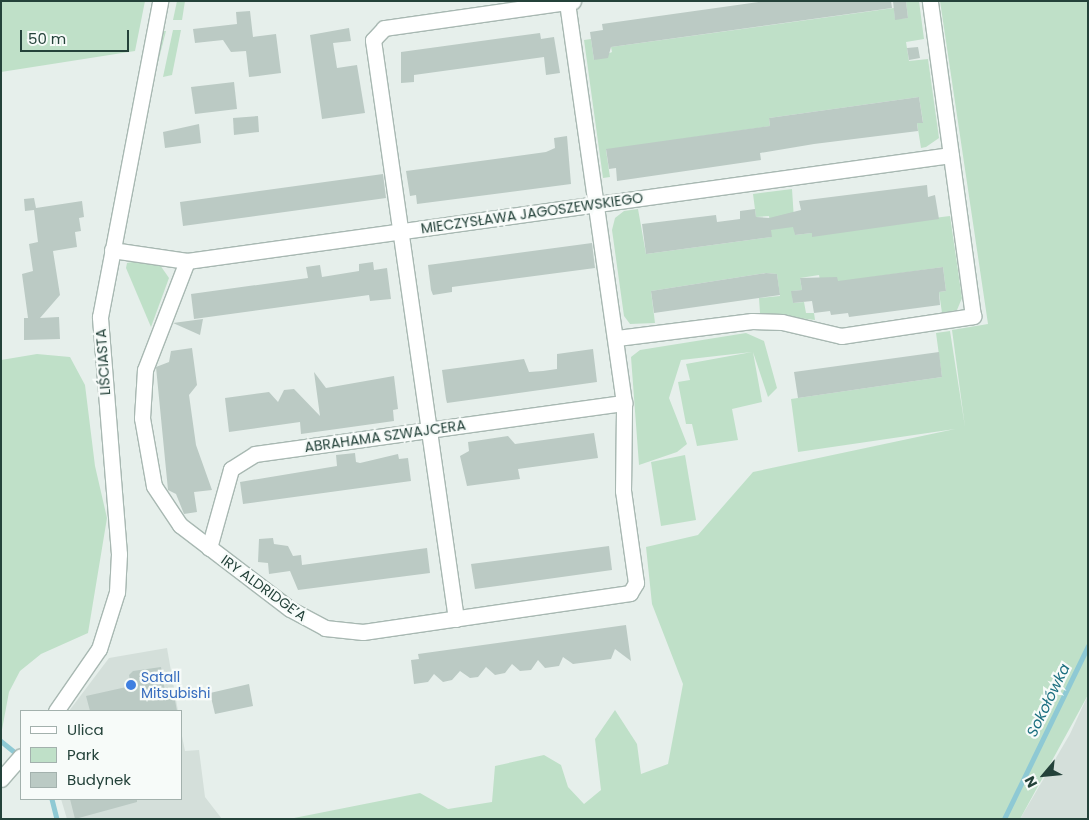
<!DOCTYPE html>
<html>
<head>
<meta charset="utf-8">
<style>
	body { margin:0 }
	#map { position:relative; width:1089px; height:820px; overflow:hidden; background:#e6efeb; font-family:Poppins,sans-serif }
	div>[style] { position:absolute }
	.built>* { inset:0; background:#d4dfda }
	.green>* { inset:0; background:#bfe0c8 }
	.stream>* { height:4.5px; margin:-2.25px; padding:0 2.25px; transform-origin:2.25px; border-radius:2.25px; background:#8ec9d4 }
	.building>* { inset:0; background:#bbcac4 }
	.roads { filter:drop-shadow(1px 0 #a8b8b2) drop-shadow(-1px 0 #a8b8b2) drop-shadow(0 1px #a8b8b2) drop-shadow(0 -1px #a8b8b2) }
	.minor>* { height:15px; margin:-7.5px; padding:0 7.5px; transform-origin:7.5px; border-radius:7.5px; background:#fff }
	.dots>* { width:14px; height:14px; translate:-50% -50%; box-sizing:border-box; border:2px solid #f7fbf9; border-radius:50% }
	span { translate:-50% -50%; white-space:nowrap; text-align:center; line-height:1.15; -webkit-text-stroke:4.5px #f7fbf9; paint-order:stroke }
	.street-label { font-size:14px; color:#24423a }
	.shop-label { font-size:14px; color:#366cbe }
	.left { translate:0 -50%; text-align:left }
	.water-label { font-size:15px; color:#1c6f80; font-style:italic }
	.frame { position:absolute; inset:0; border:2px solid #24423a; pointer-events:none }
	.legend { position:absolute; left:20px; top:710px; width:162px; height:90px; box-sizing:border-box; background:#f7fbf9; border:1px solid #a3b1ad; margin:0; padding:6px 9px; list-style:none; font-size:15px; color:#24423a }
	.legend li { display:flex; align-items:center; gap:10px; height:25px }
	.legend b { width:25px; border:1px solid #a3b1ad }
	.north { position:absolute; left:1019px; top:750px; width:50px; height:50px; -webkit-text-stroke:4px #f7fbf9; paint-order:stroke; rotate:242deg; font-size:14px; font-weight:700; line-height:20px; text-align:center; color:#24423a }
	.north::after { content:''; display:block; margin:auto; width:18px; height:22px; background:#24423a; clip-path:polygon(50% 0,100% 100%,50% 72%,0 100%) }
	.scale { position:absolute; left:20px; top:30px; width:109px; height:22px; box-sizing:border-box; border:2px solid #24423a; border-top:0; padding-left:6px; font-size:15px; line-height:18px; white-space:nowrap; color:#24423a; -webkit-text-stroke:4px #f7fbf9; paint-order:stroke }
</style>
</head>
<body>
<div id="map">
	<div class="built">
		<div style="clip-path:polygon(167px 648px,178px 711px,69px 711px,109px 658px)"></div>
		<div style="clip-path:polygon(1088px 695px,1088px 819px,1020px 819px,1070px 734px)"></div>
		<div style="clip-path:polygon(181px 731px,185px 751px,199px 750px,205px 797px,222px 819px,67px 819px,61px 799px,181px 799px)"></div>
	</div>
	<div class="green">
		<div style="clip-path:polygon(1px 1px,145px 1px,135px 51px,1px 72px)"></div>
		<div style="clip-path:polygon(177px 1px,185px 1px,182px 20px,173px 20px)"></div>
		<div style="clip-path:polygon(906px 1px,919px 1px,924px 39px,906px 42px,909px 61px,928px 59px,939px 138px,926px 147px,921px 148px,917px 123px,923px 122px,919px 97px,769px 118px,770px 126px,606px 150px,610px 177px,603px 178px,584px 40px,591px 39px,594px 60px,612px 52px,611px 47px,894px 8px,895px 19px,908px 18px)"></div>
		<div style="clip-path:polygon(940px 1px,1088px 1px,1088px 695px,1020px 819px,289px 819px,420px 793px,448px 809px,492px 802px,495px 766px,544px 755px,561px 765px,568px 787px,584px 804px,601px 790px,595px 739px,615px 710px,637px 744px,641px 774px,668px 764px,683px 684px,652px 604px,646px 547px,698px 535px,753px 472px,955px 429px,798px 452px,791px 399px,942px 377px,936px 333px,950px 331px,965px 427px,952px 330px,988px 324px)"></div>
		<div style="clip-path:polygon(173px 30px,181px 30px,172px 75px,163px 77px)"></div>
		<div style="clip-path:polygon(163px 31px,166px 31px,154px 78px)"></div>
		<div style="clip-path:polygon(792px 189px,795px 235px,950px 216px,962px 298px,957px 310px,942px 313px,939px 292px,946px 291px,943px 267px,838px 282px,820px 280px,819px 275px,800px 278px,802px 290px,792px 291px,793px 303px,804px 302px,806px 313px,814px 313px,815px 320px,760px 313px,759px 298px,780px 296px,777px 274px,765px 273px,651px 291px,655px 323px,630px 324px,624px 316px,612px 230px,615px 218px,624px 211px,638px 209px,646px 254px,771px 237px,769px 216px,756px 217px,753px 194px)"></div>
		<div style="clip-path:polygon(136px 261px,160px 265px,169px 278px,151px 327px,126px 268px,127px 263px)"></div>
		<div style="clip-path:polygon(746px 333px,764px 341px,777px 388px,768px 397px,753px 352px,762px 402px,732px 409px,738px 440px,697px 446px,692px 424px,686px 424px,678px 382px,690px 380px,686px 364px,752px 352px,681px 360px,669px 398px,687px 444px,677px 452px,639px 465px,631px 357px,640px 350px)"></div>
		<div style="clip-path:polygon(37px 354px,70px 357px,85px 385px,95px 466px,107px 518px,88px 633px,41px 654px,20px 671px,9px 692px,1px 735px,1px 360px)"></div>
		<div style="clip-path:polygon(685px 455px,696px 520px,661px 526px,651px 462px)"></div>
	</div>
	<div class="stream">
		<div style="left:1px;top:741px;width:21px;rotate:39deg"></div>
		<div style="left:52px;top:799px;width:21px;rotate:76deg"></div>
		<div style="left:1004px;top:819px;width:192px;rotate:-64.1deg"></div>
	</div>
	<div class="building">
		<div style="clip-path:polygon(766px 1px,891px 1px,892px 8px,611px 47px,608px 58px,594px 60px,590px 32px,603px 30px,602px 24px)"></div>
		<div style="clip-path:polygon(893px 1px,906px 1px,908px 18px,895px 20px)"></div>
		<div style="clip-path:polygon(250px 11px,253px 37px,276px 34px,281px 73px,249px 77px,246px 51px,231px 52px,223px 40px,195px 43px,193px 29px,237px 24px,236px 12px)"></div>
		<div style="clip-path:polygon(349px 28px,351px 41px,333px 43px,337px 68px,357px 65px,365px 113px,322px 119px,310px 35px)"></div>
		<div style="clip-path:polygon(540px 33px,541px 39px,554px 37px,560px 73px,546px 75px,544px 57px,414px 75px,414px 82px,401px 83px,401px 52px)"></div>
		<div style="clip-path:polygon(918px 47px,920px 58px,909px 60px,907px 48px)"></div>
		<div style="clip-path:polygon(234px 82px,237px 109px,195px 114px,191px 87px)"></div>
		<div style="clip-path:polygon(919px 97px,923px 123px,917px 123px,918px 131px,814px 144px,760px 153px,761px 160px,624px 180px,617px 181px,616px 168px,609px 169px,606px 149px,770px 126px,769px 118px)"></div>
		<div style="clip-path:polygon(258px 116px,259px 132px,234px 135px,233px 118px)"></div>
		<div style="clip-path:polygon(199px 124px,201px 143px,165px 148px,163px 132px)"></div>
		<div style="clip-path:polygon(567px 136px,571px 184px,417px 204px,416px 195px,410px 196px,406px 171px,546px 152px,555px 148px,554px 138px)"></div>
		<div style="clip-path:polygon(383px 174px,386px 198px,183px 226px,180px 202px)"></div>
		<div style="clip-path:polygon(927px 185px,928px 197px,935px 195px,939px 219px,812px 237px,812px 233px,795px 235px,793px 227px,771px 230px,772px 237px,646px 254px,642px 224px,716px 215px,717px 222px,740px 219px,740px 211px,755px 209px,756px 217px,769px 218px,801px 210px,799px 201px)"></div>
		<div style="clip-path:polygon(34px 198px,36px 208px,82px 201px,84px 217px,79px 218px,81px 231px,75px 232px,77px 247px,53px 251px,60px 295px,40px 318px,59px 317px,60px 339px,24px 340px,24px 318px,28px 318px,22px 274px,33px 271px,29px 244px,38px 242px,34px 210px,25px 211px,24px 199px)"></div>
		<div style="clip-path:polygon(592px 243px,595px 268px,452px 287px,452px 292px,433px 295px,431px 290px,428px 265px)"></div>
		<div style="clip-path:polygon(373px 262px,374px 270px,387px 268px,391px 299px,370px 301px,369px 295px,194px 319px,191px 294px,308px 278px,306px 267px,320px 265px,322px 277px,359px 271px,359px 264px)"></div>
		<div style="clip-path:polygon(943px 267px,946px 291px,939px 292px,940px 305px,849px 317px,848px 313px,831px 315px,830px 311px,814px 313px,812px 301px,793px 303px,791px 291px,802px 290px,800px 278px,837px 277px,838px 281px)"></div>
		<div style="clip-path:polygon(766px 273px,777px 274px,780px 295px,654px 313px,651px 291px)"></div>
		<div style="clip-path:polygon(203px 319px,200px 335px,173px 323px)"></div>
		<div style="clip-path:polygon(192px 348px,197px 385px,189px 395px,196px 445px,212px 490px,194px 492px,197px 512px,184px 514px,176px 494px,168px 490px,156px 367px,169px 362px,171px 351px)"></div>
		<div style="clip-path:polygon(593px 349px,597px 382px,447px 403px,446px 399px,442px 370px,524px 359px,529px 372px,543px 371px,557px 369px,557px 354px)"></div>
		<div style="clip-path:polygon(939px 352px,942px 377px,798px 398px,794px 372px)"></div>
		<div style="clip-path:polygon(314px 372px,326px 388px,394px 376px,398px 409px,393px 410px,394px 421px,301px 434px,300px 422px,229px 432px,225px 398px,269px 392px,278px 402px,284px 390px,294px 389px,320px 416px)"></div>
		<div style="clip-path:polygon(594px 433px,598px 458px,518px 469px,520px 479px,467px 486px,460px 456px,469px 451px,468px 442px,508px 436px,515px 444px)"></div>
		<div style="clip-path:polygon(355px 453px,356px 462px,360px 463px,398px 454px,399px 459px,408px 458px,411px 481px,243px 504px,240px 482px,337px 466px,336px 455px)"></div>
		<div style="clip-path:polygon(273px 538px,274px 544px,288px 546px,293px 556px,301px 555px,302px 565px,427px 548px,430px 573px,298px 590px,290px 571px,269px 574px,268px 563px,258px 562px,259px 539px)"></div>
		<div style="clip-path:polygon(609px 546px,612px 570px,475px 589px,471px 564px)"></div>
		<div style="clip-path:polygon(626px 625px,631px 661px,615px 649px,611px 659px,573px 664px,563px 657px,559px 666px,545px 668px,538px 660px,531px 670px,520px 671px,512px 664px,505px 673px,495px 675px,486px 667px,478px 677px,470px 678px,460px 671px,452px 680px,443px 682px,434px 674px,428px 682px,414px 684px,411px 660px,419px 659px,418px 654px)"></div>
		<div style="clip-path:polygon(161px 667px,165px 691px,173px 690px,177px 711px,90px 711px,86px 696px,131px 686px,129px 675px,133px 671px)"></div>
		<div style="clip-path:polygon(249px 684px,253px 706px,215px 714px,210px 693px)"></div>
		<div style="clip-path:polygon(70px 799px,137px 799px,137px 802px,75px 819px)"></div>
	</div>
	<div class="roads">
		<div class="minor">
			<div style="left:112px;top:250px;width:76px;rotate:8.3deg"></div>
			<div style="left:187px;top:261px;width:771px;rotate:-7.9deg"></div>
			<div style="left:187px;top:261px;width:117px;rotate:111.1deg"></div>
			<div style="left:145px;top:370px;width:48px;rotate:93.6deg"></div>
			<div style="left:142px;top:418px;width:69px;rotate:80deg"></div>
			<div style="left:154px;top:486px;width:47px;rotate:56.3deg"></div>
			<div style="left:180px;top:525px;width:138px;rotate:37.4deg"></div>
			<div style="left:290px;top:609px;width:40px;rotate:28deg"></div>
			<div style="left:325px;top:628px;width:38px;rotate:6deg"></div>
			<div style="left:363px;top:632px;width:270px;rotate:-8.3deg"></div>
			<div style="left:630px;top:593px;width:12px;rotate:-59deg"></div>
			<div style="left:636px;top:583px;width:93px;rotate:-98deg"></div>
			<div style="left:623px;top:491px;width:88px;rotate:-89.3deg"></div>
			<div style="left:624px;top:403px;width:406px;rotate:-98.1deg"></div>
			<div style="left:617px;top:338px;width:136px;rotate:-7.2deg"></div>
			<div style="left:752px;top:321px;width:30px;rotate:2deg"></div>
			<div style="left:782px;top:322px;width:61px;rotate:13.3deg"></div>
			<div style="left:841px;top:336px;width:134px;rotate:-8.6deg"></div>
			<div style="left:973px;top:316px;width:318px;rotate:-97.8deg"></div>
			<div style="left:209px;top:548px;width:82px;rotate:-74.4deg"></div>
			<div style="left:231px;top:469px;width:28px;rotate:-32deg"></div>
			<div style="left:255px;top:454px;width:373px;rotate:-7.9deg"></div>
			<div style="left:456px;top:619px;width:585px;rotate:-98.16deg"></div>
			<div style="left:373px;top:40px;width:16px;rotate:-47deg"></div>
			<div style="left:384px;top:28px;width:191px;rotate:-8.1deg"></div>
			<div style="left:56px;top:711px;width:75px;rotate:-55.3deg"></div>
			<div style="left:99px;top:649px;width:60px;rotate:-72.5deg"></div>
			<div style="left:117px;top:592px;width:38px;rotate:-87deg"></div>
			<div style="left:119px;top:554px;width:238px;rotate:-94.6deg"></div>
			<div style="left:100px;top:317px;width:322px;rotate:-79.2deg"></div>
			<div style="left:1px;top:779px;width:30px;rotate:-49deg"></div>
		</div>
	</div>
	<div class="dots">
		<div style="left:131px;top:685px;background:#3f7fe0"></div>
	</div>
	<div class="street-label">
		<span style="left:532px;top:213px;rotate:-8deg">MIECZYSŁAWA JAGOSZEWSKIEGO</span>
		<span style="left:103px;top:362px;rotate:-94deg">LIŚCIASTA</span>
		<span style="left:385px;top:436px;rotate:-8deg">ABRAHAMA SZWAJCERA</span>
		<span style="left:264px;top:588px;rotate:36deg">IRY ALDRIDGE’A</span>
	</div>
	<div class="shop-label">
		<span class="left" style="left:141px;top:685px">Satall<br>Mitsubishi</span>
	</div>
	<div class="water-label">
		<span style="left:1048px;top:700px;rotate:-64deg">Sokołówka</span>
	</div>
	<div class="frame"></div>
	<ul class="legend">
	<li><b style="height:6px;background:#fff"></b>Ulica</li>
	<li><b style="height:14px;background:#bfe0c8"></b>Park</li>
	<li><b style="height:14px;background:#bbcac4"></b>Budynek</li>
	</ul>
	<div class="north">N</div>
	<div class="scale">50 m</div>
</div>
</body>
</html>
